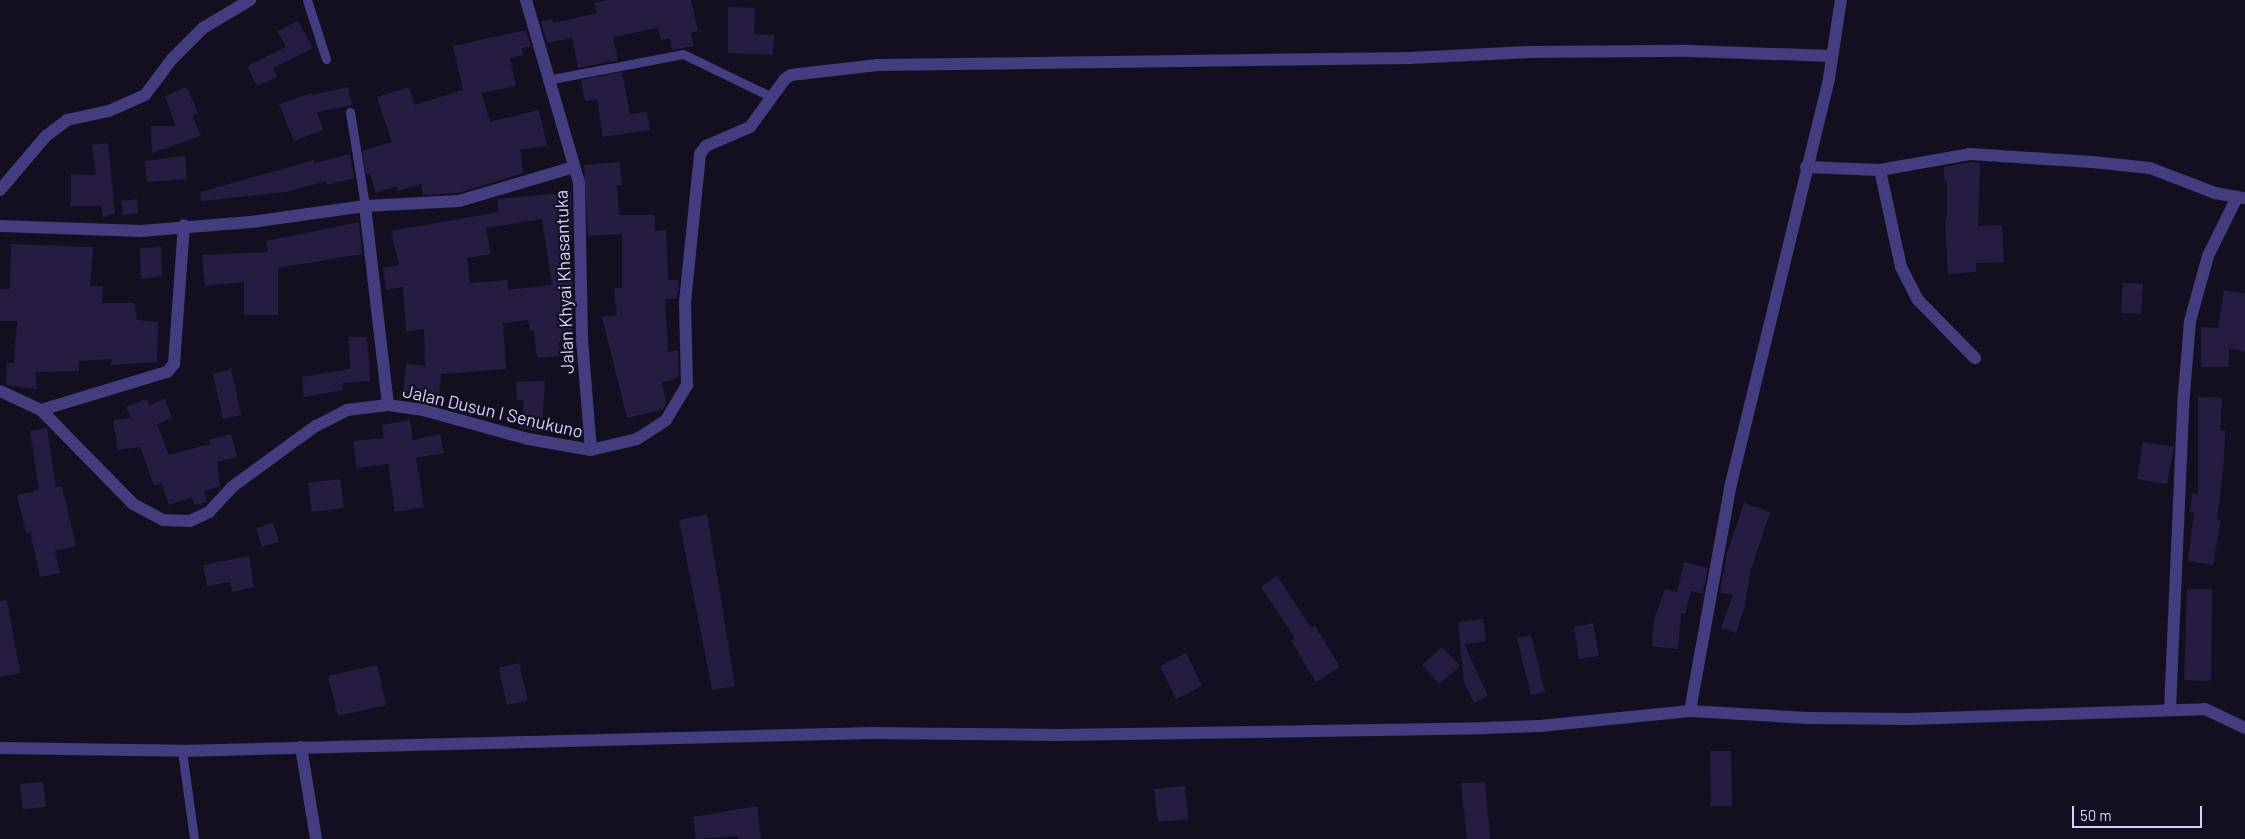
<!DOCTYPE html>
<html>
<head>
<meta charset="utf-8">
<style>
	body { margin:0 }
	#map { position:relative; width:2245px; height:839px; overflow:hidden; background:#130f21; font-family:Barlow,sans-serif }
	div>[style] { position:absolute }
	.building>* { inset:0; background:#261c41 }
	.service>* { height:9px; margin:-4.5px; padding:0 4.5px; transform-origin:4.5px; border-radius:4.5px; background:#433c7e }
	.minor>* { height:12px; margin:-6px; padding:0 6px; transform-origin:6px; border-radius:6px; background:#433c7e }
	span { translate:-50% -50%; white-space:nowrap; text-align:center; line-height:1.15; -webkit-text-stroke:4.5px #130f21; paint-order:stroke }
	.street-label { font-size:18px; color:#d9d1fd }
	.scale { position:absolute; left:2072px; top:806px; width:130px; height:22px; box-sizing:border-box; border:2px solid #d9d1fd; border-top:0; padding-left:6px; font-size:15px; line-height:18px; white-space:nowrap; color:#d9d1fd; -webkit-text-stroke:4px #130f21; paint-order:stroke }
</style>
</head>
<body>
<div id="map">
	<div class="building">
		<div style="clip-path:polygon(609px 0,691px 0,698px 31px,691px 33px,694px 46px,672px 50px,670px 38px,661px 40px,658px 28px,613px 37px,618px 60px,578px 68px,572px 38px,547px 43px,541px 21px,552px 19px,553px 23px,597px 13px,595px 3px)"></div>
		<div style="clip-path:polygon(728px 7px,755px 8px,754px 34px,774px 35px,773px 55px,728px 53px)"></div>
		<div style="clip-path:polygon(298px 21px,313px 48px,273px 68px,277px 77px,257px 86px,247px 66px,286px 47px,277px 31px)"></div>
		<div style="clip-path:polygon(526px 30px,531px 47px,522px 48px,523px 55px,510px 58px,516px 86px,481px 93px,490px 122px,539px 110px,547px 146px,520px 150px,523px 173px,458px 193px,423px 195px,421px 184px,398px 191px,397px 186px,376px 193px,370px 174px,366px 175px,362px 151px,392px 142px,377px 97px,409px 87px,415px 105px,463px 90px,453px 46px)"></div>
		<div style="clip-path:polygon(622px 72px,630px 114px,647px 112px,650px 130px,603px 137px,597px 99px,585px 101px,581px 80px)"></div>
		<div style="clip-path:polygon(187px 87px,198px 113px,192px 116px,201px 136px,152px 153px,151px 126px,176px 126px,165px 96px)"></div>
		<div style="clip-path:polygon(348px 87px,352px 105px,317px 112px,323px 130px,294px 141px,279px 104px,311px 93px,312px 95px)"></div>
		<div style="clip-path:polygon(108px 143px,115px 213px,103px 217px,101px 206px,71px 206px,71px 174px,96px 175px,92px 145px)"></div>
		<div style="clip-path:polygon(350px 154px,354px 178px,327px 185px,326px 181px,286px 192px,201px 201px,200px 192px,314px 160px,314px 163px)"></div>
		<div style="clip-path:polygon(185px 156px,187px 179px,147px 182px,145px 161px)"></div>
		<div style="clip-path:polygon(620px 162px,622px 185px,617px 185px,619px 215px,655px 215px,655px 231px,666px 230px,668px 280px,679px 280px,677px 299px,665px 299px,668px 352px,678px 350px,679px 377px,662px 383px,666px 404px,662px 410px,627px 418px,602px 317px,617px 315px,614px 288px,622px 288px,622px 234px,588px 236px,584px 165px)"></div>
		<div style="clip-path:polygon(1970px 162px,1980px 163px,1978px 226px,2002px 225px,2004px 262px,1976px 263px,1976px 272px,1948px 274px,1945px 218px,1947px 218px,1947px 181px,1944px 181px,1944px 167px)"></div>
		<div style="clip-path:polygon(evenodd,571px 192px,572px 237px,568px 263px,573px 276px,573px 306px,561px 322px,574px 321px,574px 327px,559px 343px,560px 356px,537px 358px,534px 331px,530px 331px,528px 320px,503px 323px,506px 369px,441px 374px,439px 396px,403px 393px,406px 364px,425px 366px,424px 329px,406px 331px,403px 287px,386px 290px,383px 268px,399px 265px,391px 231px,499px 212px,497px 199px,571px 192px,542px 219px,552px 285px,508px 290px,507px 280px,470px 283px,467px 258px,491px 254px,486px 228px,542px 219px)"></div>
		<div style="clip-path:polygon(137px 199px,138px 213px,123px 215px,121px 201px)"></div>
		<div style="clip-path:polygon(359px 222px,362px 254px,278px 268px,278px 315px,244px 315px,244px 282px,205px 286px,202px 255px,268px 252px,266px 241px)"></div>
		<div style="clip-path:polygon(11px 244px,93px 247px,90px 286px,103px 286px,102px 303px,134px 303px,137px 320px,158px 322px,157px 362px,111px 365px,112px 359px,79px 361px,79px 371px,35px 372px,37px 389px,6px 385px,7px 363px,14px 363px,17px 321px,0 321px,0 289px,10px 289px)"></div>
		<div style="clip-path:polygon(161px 247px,162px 276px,141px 279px,140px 248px)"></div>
		<div style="clip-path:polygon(2123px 283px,2143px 284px,2141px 314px,2121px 313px)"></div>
		<div style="clip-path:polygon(2224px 290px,2245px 294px,2245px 352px,2229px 348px,2229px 367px,2201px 367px,2201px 327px,2218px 328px)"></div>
		<div style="clip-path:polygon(349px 337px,367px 337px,370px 381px,342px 383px,343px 390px,304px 397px,302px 377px,350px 369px)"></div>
		<div style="clip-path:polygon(231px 369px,241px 415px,223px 419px,213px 374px)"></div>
		<div style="clip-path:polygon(545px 381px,542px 432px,520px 428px,524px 400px,517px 400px,516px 382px)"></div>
		<div style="clip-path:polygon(2198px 397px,2222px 398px,2220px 431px,2225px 431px,2224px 460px,2217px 520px,2221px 520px,2213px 565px,2188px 561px,2194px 512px,2190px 512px,2192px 493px,2198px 494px)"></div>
		<div style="clip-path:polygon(147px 399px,149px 405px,165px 399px,172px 418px,157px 424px,169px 455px,210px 444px,209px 440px,231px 434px,237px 457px,217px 462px,220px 486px,204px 491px,207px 502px,194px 505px,192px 497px,169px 505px,162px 483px,154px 486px,140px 447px,118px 450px,113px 420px,131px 418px,126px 407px)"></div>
		<div style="clip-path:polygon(410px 420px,413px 440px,440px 434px,444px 453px,416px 458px,424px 507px,395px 512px,388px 464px,357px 468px,353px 441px,384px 438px,382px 425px)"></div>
		<div style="clip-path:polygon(47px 428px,56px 487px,62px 486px,76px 546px,55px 551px,60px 573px,40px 577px,30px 532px,26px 533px,17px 495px,39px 490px,30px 431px)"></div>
		<div style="clip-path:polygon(2143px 442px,2174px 447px,2167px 484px,2137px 479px)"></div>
		<div style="clip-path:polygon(340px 479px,344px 508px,312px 512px,308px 483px)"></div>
		<div style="clip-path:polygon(1744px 503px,1770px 512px,1751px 569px,1744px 609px,1736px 633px,1721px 628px,1733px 595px,1720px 593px,1727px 553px)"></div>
		<div style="clip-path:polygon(707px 514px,735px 686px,712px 690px,679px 520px)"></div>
		<div style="clip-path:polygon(273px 523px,279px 542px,262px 547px,256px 528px)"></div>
		<div style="clip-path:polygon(249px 556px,254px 587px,233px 592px,230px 582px,207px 586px,203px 565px)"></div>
		<div style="clip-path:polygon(1684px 562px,1708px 568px,1703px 594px,1691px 591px,1685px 614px,1681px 613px,1678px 649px,1652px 646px,1654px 619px,1665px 589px,1677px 592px)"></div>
		<div style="clip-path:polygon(1277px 576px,1311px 628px,1315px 626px,1340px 667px,1316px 682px,1291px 641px,1295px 638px,1261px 587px)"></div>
		<div style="clip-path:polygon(2187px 589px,2212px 589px,2211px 681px,2184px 680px)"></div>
		<div style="clip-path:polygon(7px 600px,20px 673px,0 677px,0 601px)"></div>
		<div style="clip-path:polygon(1483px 619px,1486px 641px,1464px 644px,1488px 696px,1474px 703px,1464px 682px,1458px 622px)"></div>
		<div style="clip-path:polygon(1593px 623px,1599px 656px,1579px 659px,1574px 627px)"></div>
		<div style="clip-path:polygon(1531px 635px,1545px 692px,1531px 695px,1517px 638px)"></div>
		<div style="clip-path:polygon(1442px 647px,1460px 666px,1439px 684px,1422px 665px)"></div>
		<div style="clip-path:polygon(1186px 653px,1202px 686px,1176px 699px,1160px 666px)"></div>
		<div style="clip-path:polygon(519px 663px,528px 701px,507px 705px,499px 668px)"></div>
		<div style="clip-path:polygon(377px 665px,386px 705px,338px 716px,328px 676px)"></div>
		<div style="clip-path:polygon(1710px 751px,1731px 751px,1732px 806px,1711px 806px)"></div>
		<div style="clip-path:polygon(43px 782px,46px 807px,23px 809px,20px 784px)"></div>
		<div style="clip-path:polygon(1485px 782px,1490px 839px,1467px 839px,1461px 783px)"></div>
		<div style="clip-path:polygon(1185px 786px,1188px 819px,1158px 822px,1154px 789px)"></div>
		<div style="clip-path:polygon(757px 806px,761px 839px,738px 839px,738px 836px,696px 839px,693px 817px)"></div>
	</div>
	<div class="service">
		<div style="left:307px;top:0;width:62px;rotate:72.1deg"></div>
		<div style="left:547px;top:80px;width:138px;rotate:-10.8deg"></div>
		<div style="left:683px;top:54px;width:99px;rotate:25.8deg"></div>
		<div style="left:350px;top:112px;width:95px;rotate:80.9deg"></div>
		<div style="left:182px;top:751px;width:89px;rotate:82.2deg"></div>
	</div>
	<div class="minor">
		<div style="left:526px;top:0;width:191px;rotate:73.8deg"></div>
		<div style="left:579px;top:183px;width:156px;rotate:88.9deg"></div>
		<div style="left:582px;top:339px;width:111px;rotate:85.4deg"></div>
		<div style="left:1806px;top:167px;width:74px;rotate:2.3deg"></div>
		<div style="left:1880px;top:170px;width:91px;rotate:-10.1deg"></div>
		<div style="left:1970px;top:154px;width:122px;rotate:3.8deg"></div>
		<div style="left:2092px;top:162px;width:58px;rotate:5.9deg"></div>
		<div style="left:2150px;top:168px;width:70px;rotate:21deg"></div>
		<div style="left:2215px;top:193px;width:29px;rotate:10deg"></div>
		<div style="left:1880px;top:170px;width:99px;rotate:77.8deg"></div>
		<div style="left:1901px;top:267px;width:36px;rotate:63deg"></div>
		<div style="left:1917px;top:299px;width:83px;rotate:45.5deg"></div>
		<div style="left:0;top:190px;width:71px;rotate:-49.6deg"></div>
		<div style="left:46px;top:136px;width:26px;rotate:-37deg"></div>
		<div style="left:67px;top:120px;width:43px;rotate:-12.1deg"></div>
		<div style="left:109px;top:111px;width:39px;rotate:-24deg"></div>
		<div style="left:145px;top:95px;width:45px;rotate:-53.1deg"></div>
		<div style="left:172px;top:59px;width:44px;rotate:-45deg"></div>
		<div style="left:203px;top:28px;width:55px;rotate:-30.8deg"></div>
		<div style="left:365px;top:206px;width:200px;rotate:83.4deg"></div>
		<div style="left:0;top:226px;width:141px;rotate:2deg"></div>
		<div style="left:141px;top:231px;width:110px;rotate:-4.7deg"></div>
		<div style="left:251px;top:222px;width:115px;rotate:-8deg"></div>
		<div style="left:365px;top:206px;width:94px;rotate:-3deg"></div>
		<div style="left:459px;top:201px;width:120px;rotate:-16.5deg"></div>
		<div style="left:0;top:391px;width:45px;rotate:24.9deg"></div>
		<div style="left:41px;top:410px;width:132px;rotate:45.6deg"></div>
		<div style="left:133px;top:504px;width:34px;rotate:28deg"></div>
		<div style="left:163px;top:520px;width:27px;rotate:2deg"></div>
		<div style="left:190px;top:521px;width:21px;rotate:-25deg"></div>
		<div style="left:209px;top:512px;width:34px;rotate:-47deg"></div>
		<div style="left:232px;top:487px;width:69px;rotate:-36.2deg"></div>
		<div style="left:288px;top:446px;width:34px;rotate:-36deg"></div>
		<div style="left:316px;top:426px;width:35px;rotate:-27deg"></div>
		<div style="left:347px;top:410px;width:41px;rotate:-7deg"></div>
		<div style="left:388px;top:405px;width:35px;rotate:8deg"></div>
		<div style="left:423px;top:410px;width:109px;rotate:15.4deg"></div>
		<div style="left:528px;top:439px;width:64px;rotate:9.9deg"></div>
		<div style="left:591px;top:450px;width:47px;rotate:-13.4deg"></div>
		<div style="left:637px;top:439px;width:35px;rotate:-33deg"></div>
		<div style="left:666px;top:420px;width:41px;rotate:-59deg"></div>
		<div style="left:687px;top:385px;width:83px;rotate:-91.4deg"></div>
		<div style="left:685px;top:302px;width:149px;rotate:-84.2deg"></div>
		<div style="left:700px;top:154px;width:10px;rotate:-53deg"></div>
		<div style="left:706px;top:146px;width:48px;rotate:-23.4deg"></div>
		<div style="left:750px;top:127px;width:59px;rotate:-53.9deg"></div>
		<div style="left:785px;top:79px;width:7px;rotate:-34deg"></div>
		<div style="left:791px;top:75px;width:87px;rotate:-6.6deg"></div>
		<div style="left:877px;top:65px;width:533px;rotate:-0.75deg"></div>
		<div style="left:1410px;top:58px;width:117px;rotate:-2.9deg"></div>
		<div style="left:1527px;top:52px;width:163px;rotate:-0.4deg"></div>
		<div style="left:1690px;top:51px;width:142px;rotate:2deg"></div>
		<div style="left:41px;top:410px;width:132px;rotate:-16.8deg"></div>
		<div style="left:167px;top:372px;width:11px;rotate:-49deg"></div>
		<div style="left:174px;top:364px;width:139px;rotate:-85.9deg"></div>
		<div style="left:2170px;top:709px;width:315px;rotate:-87.5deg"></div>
		<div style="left:2184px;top:394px;width:73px;rotate:-85.3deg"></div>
		<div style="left:2190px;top:321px;width:67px;rotate:-74.5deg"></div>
		<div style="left:2208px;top:256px;width:66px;rotate:-63.8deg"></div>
		<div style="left:1690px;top:711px;width:231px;rotate:-79.8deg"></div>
		<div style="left:1731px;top:484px;width:418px;rotate:-76.4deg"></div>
		<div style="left:1829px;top:78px;width:79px;rotate:-81.3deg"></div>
		<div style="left:301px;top:747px;width:93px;rotate:80.7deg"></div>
		<div style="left:0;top:748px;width:182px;rotate:0.9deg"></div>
		<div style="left:182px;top:751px;width:689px;rotate:-1.5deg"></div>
		<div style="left:871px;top:733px;width:188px;rotate:0.6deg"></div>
		<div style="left:1059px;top:735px;width:425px;rotate:-0.9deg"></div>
		<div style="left:1484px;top:728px;width:56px;rotate:-2deg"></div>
		<div style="left:1540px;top:726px;width:151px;rotate:-5.7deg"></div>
		<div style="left:1690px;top:711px;width:118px;rotate:3.4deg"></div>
		<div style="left:1808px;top:718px;width:101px;rotate:0.6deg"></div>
		<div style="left:1909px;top:719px;width:296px;rotate:-1.9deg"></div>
		<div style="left:2205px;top:709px;width:44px;rotate:25.4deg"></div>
	</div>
	<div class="street-label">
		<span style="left:564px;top:282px;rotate:-92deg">Jalan Khyai Khasantuka</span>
		<span style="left:493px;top:411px;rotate:13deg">Jalan Dusun I Senukuno</span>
	</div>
	<div class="scale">50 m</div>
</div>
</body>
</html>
